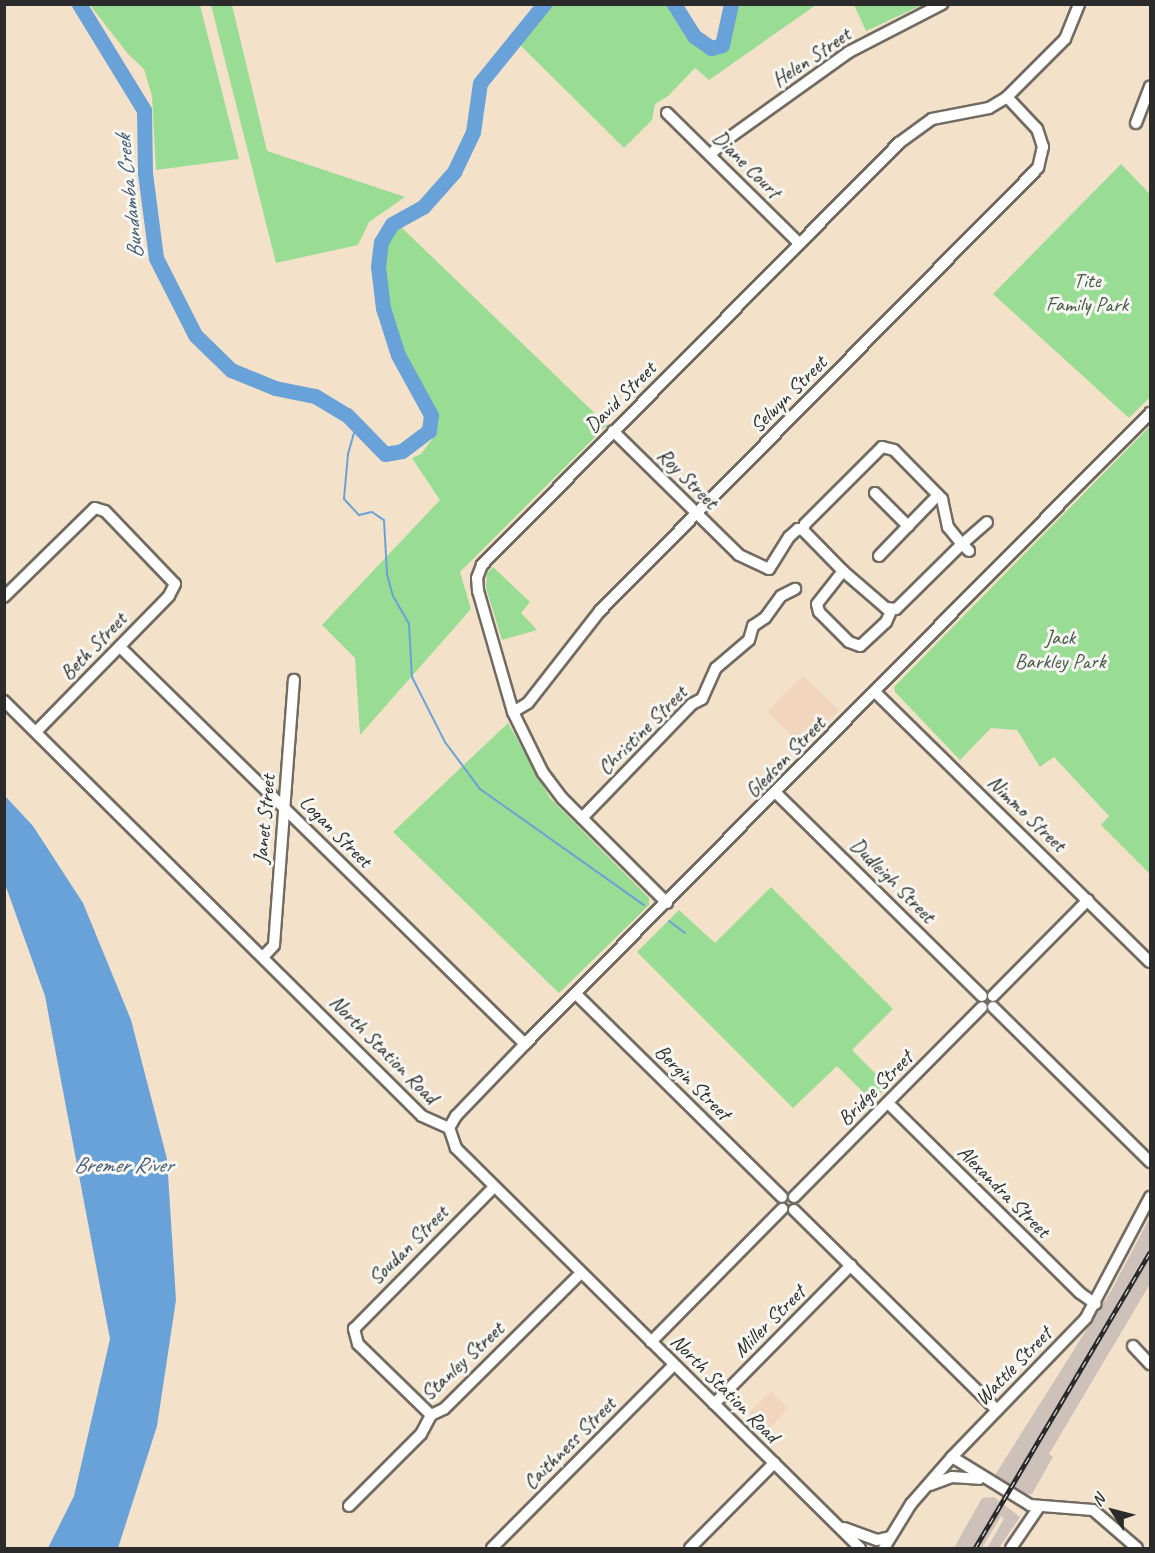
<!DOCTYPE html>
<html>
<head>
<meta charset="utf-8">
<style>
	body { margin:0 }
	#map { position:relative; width:1155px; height:1553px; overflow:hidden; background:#f3e1c9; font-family:Caveat,sans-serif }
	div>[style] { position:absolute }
	.built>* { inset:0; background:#f1d5bd }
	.industrial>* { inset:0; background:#cec1ba }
	.green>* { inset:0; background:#99dd94 }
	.water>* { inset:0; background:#69a2d8 }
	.stream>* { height:2px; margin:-1px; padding:0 1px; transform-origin:1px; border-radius:1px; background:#69a2d8 }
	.river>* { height:15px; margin:-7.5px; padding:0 7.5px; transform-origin:7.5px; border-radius:7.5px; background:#69a2d8 }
	.roads { filter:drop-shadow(2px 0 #716b62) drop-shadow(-2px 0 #716b62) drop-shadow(0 2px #716b62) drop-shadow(0 -2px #716b62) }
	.minor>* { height:10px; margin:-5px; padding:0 5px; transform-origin:5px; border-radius:5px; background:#fff }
	.rail>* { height:4.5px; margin-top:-2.25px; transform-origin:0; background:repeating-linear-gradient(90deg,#f6f6f2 0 7px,#2b2b2b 0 14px); box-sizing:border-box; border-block:2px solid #2b2b2b }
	span { translate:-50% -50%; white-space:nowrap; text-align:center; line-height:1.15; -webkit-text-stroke:6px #f6f6f2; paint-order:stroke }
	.street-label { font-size:21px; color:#2b2b2b }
	.park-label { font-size:21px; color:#465845 }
	.water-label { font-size:22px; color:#445b70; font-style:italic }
	.frame { position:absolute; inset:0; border:6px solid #2b2b2b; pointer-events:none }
	.north { position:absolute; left:1083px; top:1481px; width:60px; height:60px; -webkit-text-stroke:4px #f6f6f2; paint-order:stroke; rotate:306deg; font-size:16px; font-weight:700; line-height:24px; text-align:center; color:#2b2b2b }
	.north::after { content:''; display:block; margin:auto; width:21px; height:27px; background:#2b2b2b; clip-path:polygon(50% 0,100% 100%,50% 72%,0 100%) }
</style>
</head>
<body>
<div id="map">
	<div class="built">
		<div style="clip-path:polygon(803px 676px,839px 710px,803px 747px,767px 711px)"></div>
		<div style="clip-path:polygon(771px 1391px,788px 1408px,763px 1435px,745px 1417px)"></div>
	</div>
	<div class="industrial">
		<div style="clip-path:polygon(1150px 1217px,1150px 1284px,1049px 1454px,1053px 1457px,1032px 1494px,1022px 1494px,995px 1475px,1111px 1291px)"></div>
		<div style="clip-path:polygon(994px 1497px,1020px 1517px,999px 1548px,987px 1548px,1004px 1519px,1001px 1516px,982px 1548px,954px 1548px,982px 1498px)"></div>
	</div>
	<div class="green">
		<div style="clip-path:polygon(90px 5px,200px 5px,239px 159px,156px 170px,152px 96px,144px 69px,128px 54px)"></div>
		<div style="clip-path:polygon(211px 5px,232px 5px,267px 151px,405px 197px,369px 222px,358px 245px,276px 263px)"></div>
		<div style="clip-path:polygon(544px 5px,674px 5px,694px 36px,711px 48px,722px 45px,731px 5px,816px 5px,709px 80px,695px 68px,668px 96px,655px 104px,652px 120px,624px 148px,514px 39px)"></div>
		<div style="clip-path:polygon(854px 5px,922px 5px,866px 31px)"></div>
		<div style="clip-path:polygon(1121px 164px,1150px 194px,1150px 397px,1129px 418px,993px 294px)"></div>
		<div style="clip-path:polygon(400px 226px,607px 425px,460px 572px,471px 609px,360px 735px,355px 658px,322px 625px,440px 500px,412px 458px,421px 454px,437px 433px,436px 409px,403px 350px,389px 303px,384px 266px,388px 244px)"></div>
		<div style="clip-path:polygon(1150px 426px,1150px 874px,1101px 825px,1109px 816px,1054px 757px,1040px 767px,1017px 730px,991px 728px,960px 760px,895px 692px,894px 687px)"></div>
		<div style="clip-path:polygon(493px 567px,530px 602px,521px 613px,537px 630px,502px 640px,486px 588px,487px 573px)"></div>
		<div style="clip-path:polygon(508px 723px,550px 798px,649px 898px,649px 905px,559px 993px,393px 832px)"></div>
		<div style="clip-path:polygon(771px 887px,893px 1009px,852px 1050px,888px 1086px,872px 1101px,837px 1066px,793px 1108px,637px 952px,679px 910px,715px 943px)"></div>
	</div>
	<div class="water">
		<div style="clip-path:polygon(5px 796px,33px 826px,83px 903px,131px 1020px,167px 1159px,176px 1300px,157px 1426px,118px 1548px,48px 1548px,74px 1496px,110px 1339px,45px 996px,5px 884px)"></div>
	</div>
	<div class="stream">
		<div style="left:356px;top:426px;width:29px;rotate:106deg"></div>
		<div style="left:348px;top:454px;width:45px;rotate:95.1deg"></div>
		<div style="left:344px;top:499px;width:22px;rotate:47deg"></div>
		<div style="left:359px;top:515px;width:13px;rotate:-13deg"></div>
		<div style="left:372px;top:512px;width:14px;rotate:34deg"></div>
		<div style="left:384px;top:520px;width:54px;rotate:86.8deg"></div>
		<div style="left:387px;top:574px;width:23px;rotate:75deg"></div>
		<div style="left:393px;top:596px;width:32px;rotate:60deg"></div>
		<div style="left:409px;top:624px;width:53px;rotate:86.8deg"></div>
		<div style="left:412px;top:677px;width:73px;rotate:63.1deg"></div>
		<div style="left:445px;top:742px;width:59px;rotate:53.3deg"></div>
		<div style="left:480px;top:789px;width:201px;rotate:35.3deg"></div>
		<div style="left:669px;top:921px;width:20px;rotate:37deg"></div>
	</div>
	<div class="river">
		<div style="left:79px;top:4px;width:124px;rotate:58.5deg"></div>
		<div style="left:144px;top:110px;width:63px;rotate:89.1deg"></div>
		<div style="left:145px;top:173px;width:86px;rotate:82.6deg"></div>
		<div style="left:156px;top:258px;width:86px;rotate:63.1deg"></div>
		<div style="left:195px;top:335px;width:50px;rotate:44.2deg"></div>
		<div style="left:231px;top:370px;width:48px;rotate:22.2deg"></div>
		<div style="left:275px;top:388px;width:41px;rotate:11.3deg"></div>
		<div style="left:315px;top:396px;width:37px;rotate:31deg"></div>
		<div style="left:347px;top:415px;width:54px;rotate:45.7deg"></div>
		<div style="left:385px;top:454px;width:17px;rotate:-10deg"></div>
		<div style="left:402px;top:451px;width:34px;rotate:-37deg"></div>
		<div style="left:429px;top:431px;width:16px;rotate:-83deg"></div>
		<div style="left:431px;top:415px;width:68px;rotate:-118.8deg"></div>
		<div style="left:398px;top:355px;width:49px;rotate:-107.7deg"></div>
		<div style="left:383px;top:308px;width:42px;rotate:-96.8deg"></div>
		<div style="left:378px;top:266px;width:24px;rotate:-83deg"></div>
		<div style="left:381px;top:242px;width:21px;rotate:-59deg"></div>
		<div style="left:392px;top:224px;width:35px;rotate:-29deg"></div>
		<div style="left:423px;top:207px;width:47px;rotate:-48.5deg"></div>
		<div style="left:454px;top:172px;width:44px;rotate:-64.6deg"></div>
		<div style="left:473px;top:132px;width:49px;rotate:-81.9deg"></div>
		<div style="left:480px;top:83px;width:102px;rotate:-51deg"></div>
		<div style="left:674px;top:4px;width:38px;rotate:58deg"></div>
		<div style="left:694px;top:36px;width:21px;rotate:35deg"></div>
		<div style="left:711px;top:48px;width:11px;rotate:-15deg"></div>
		<div style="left:722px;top:45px;width:42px;rotate:-77.6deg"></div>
	</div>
	<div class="roads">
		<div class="minor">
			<div style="left:667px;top:113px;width:185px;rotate:44.6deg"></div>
			<div style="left:1136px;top:123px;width:39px;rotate:-69deg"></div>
			<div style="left:710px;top:155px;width:17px;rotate:-45deg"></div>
			<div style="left:722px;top:143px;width:156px;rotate:-35.6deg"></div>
			<div style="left:849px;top:52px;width:105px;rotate:-27.3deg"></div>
			<div style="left:613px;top:431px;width:177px;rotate:44.5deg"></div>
			<div style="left:739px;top:555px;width:33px;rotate:25deg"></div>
			<div style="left:769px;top:569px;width:38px;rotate:-58deg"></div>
			<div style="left:789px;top:537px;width:12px;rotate:-42deg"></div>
			<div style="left:798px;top:529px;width:5px;rotate:11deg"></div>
			<div style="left:875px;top:493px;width:47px;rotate:45deg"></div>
			<div style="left:908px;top:526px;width:43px;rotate:-45.9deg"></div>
			<div style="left:879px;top:556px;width:42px;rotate:-46deg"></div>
			<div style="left:843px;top:571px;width:57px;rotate:-134.3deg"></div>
			<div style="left:803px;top:530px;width:6px;rotate:-72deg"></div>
			<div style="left:805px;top:524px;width:109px;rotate:-45deg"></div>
			<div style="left:882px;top:447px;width:12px;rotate:14deg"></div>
			<div style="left:894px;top:450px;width:69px;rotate:45.6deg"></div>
			<div style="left:942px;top:499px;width:29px;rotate:78deg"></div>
			<div style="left:948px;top:527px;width:22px;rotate:51deg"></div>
			<div style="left:962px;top:544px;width:33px;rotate:-41deg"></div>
			<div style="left:4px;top:597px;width:127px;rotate:-44.4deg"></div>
			<div style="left:95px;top:508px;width:10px;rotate:17deg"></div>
			<div style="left:105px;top:511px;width:101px;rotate:46.2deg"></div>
			<div style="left:175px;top:584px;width:13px;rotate:117deg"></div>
			<div style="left:169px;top:596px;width:190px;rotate:134.4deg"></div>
			<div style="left:891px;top:611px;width:12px;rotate:114deg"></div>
			<div style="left:886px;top:622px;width:35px;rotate:137deg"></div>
			<div style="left:860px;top:646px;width:12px;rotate:-160deg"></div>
			<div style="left:849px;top:642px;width:42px;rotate:-135deg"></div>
			<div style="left:819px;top:612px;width:8px;rotate:-104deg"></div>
			<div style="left:817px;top:604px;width:42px;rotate:-51.8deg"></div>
			<div style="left:843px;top:571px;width:57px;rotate:40.7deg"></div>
			<div style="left:886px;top:608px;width:10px;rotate:6deg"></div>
			<div style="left:896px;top:609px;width:93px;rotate:-44.6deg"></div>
			<div style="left:962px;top:544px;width:10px;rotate:45deg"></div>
			<div style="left:120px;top:647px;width:567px;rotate:44.43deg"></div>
			<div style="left:875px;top:692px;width:385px;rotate:44.5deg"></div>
			<div style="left:4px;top:701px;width:589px;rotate:44.79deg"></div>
			<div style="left:422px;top:1116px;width:30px;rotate:24deg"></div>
			<div style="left:513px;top:712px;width:17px;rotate:-31deg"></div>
			<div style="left:528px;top:703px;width:117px;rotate:-52deg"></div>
			<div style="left:600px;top:611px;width:623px;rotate:-45.33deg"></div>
			<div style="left:1038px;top:168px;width:22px;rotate:-77deg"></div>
			<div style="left:1043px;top:147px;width:19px;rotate:-108deg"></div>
			<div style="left:1037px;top:129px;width:44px;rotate:-133.2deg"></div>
			<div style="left:776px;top:793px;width:289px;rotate:44.6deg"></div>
			<div style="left:582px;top:818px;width:158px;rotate:-46deg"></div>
			<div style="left:692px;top:704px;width:11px;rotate:-27deg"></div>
			<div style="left:702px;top:699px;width:34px;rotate:-66deg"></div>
			<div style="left:716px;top:668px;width:43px;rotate:-40.3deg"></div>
			<div style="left:749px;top:640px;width:15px;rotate:-74deg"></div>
			<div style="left:753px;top:626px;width:14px;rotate:-34deg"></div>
			<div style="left:765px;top:618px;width:27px;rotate:-54deg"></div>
			<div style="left:781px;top:596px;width:16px;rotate:-27deg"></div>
			<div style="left:667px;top:903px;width:148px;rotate:-135deg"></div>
			<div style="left:562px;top:798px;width:31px;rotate:-127deg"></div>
			<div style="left:543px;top:773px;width:68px;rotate:-116.2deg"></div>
			<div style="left:513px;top:712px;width:126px;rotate:-106.1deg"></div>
			<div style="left:478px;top:591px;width:13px;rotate:-94deg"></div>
			<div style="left:477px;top:578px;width:14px;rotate:-69deg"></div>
			<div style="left:482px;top:565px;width:593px;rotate:-45.34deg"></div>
			<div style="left:899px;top:143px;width:41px;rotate:-36deg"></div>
			<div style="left:932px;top:119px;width:58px;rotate:-10.9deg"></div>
			<div style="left:989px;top:108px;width:21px;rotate:-31deg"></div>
			<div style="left:1007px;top:97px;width:82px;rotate:-45deg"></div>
			<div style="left:1065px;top:39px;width:38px;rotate:-68deg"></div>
			<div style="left:263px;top:957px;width:16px;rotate:-47deg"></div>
			<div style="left:274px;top:945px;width:266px;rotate:-85.7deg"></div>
			<div style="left:576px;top:994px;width:289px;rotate:44.6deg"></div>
			<div style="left:993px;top:996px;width:135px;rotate:-45.3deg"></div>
			<div style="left:993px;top:1007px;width:221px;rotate:44.6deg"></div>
			<div style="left:888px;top:1103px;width:270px;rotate:44.7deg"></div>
			<div style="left:1080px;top:1293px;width:19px;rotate:35deg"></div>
			<div style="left:794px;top:1197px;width:267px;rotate:-45.3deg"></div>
			<div style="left:794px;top:1210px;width:285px;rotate:44.6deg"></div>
			<div style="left:651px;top:1342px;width:187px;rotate:-45.4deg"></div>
			<div style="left:1133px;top:1346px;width:25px;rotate:47deg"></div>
			<div style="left:714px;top:1404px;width:195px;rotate:-45.4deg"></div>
			<div style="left:431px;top:1415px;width:102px;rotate:-135.8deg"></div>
			<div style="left:358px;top:1344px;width:16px;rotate:-105deg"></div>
			<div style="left:354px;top:1329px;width:199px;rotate:-45.4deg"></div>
			<div style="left:952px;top:1457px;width:92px;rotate:31.6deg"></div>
			<div style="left:1030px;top:1505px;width:63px;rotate:4.5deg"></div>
			<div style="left:1093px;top:1510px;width:58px;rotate:40.8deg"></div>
			<div style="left:930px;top:1485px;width:23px;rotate:-20deg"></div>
			<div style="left:952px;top:1477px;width:27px;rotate:4deg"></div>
			<div style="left:349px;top:1506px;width:102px;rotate:-45deg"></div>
			<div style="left:421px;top:1434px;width:21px;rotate:-62deg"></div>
			<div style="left:431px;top:1415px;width:14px;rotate:-25deg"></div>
			<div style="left:444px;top:1409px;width:193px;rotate:-44.8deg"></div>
			<div style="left:844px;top:1528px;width:35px;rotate:20deg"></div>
			<div style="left:877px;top:1540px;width:13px;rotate:-13deg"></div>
			<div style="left:492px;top:1548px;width:258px;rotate:-45.2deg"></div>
			<div style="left:690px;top:1548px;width:120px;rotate:-45.3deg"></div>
			<div style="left:860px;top:1548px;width:569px;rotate:-135.29deg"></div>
			<div style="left:456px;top:1148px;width:21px;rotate:-109deg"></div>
			<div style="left:449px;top:1128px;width:14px;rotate:-60deg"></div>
			<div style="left:456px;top:1116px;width:100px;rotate:-46.2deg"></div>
			<div style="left:525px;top:1044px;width:888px;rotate:-45.27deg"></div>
			<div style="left:884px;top:1548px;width:52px;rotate:-58.5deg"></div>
			<div style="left:911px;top:1504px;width:62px;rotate:-48.9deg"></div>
			<div style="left:952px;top:1457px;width:193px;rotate:-46deg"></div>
			<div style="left:1086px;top:1318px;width:137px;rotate:-62.1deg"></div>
			<div style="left:1011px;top:1548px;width:50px;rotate:-55.7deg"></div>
		</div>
	</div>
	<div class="rail">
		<div style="left:975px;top:1548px;width:344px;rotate:-59.4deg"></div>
	</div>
	<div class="street-label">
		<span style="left:811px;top:57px;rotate:-34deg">Helen Street</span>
		<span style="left:747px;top:164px;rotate:45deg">Diane Court</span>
		<span style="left:788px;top:394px;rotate:-45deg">Selwyn Street</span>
		<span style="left:620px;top:397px;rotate:-45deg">David Street</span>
		<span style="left:688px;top:478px;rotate:45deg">Roy Street</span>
		<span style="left:93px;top:646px;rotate:-46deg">Beth Street</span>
		<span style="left:642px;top:730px;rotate:-45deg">Christine Street</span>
		<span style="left:785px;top:757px;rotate:-46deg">Gledson Street</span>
		<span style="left:1027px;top:813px;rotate:44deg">Nimmo Street</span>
		<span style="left:264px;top:819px;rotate:-85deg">Janet Street</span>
		<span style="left:336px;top:831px;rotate:45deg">Logan Street</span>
		<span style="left:893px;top:880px;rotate:45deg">Dudleigh Street</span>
		<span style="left:384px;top:1049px;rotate:45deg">North Station Road</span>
		<span style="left:693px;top:1082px;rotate:45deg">Bergin Street</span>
		<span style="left:875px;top:1088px;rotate:-45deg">Bridge Street</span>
		<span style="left:1004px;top:1191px;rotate:45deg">Alexandra Street</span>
		<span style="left:408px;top:1245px;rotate:-45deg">Soudan Street</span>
		<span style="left:769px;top:1321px;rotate:-45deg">Miller Street</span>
		<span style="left:462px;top:1361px;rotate:-43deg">Stanley Street</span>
		<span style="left:1013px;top:1366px;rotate:-46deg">Wattle Street</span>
		<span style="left:725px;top:1388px;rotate:45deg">North Station Road</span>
		<span style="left:569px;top:1443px;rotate:-45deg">Caithness Street</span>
	</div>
	<div class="park-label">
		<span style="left:1087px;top:292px">Tite<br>Family Park</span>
		<span style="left:1060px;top:649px">Jack<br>Barkley Park</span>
	</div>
	<div class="water-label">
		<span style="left:130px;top:197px;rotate:-96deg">Bundamba Creek</span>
		<span style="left:123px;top:1166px">Bremer River</span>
	</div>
	<div class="frame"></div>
	<div class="north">N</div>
</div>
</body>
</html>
